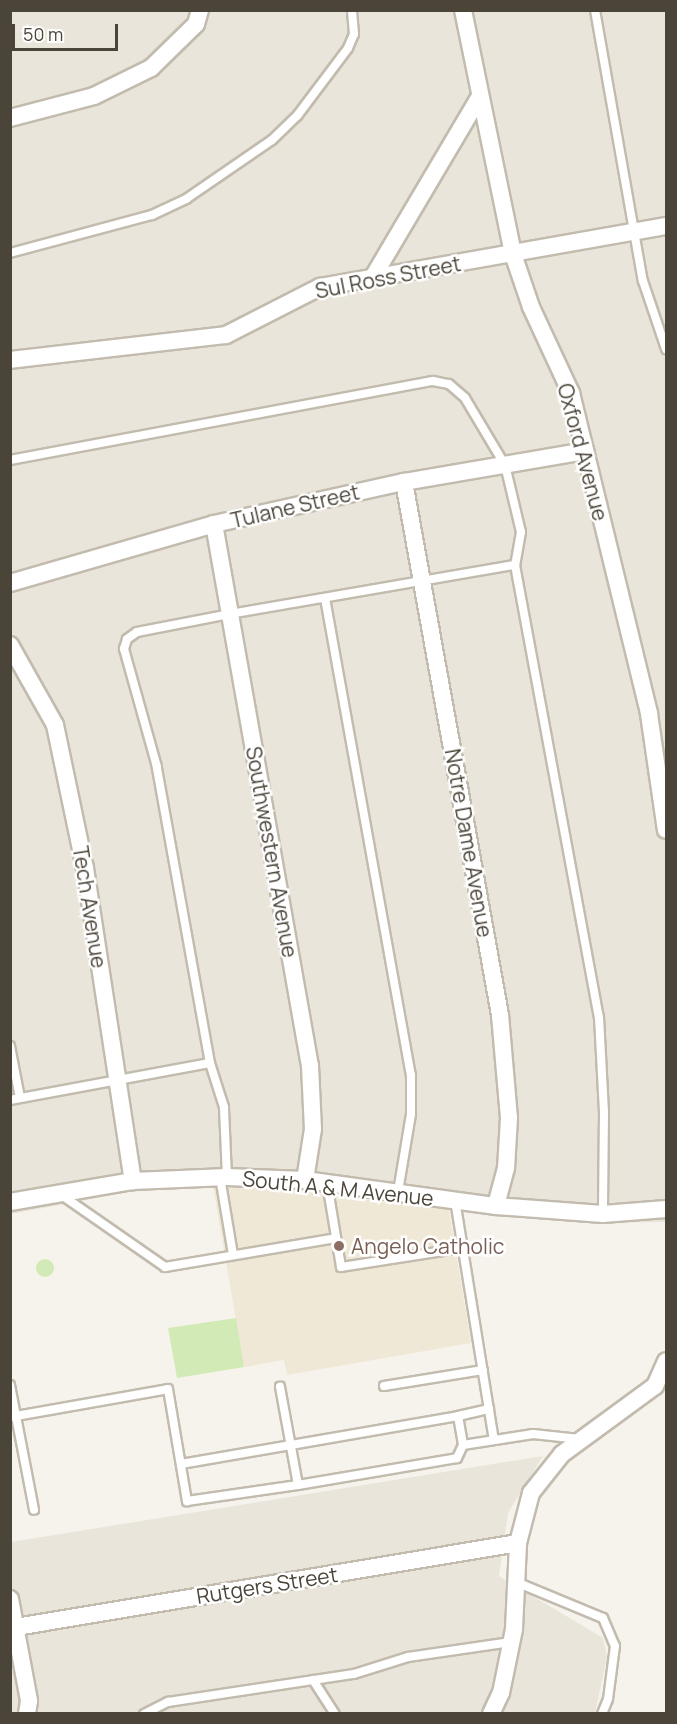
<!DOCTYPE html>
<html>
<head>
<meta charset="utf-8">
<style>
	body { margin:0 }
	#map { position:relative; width:677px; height:1724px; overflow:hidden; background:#f6f3ec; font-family:Manrope,sans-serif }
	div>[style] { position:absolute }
	.residential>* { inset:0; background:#eae5da }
	.education>* { inset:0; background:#efe8d6 }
	.green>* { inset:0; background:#d2eab5 }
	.round { border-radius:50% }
	.roads { filter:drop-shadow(2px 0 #c2bbae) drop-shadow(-2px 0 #c2bbae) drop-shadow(0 2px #c2bbae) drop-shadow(0 -2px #c2bbae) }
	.service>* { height:8px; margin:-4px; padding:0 4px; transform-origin:4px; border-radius:4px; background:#fff }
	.minor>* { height:16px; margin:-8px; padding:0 8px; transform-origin:8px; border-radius:8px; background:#fff }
	.dots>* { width:16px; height:16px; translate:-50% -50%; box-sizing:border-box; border:3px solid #fff; border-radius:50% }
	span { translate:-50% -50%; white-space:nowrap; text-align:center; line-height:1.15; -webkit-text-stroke:5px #fff; paint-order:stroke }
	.street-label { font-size:21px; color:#4b4439 }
	.education-label { font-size:21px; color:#785e54 }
	.left { translate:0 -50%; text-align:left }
	.frame { position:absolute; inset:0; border:12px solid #4b4439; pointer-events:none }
	.scale { position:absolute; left:12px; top:24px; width:106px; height:27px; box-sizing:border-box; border:3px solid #4b4439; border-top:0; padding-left:8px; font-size:18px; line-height:21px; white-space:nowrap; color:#4b4439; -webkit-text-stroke:4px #fff; paint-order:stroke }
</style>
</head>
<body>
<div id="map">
	<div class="residential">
		<div style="clip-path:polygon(11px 11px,666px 11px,666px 1222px,592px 1223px,275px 1188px,213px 1186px,134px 1191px,11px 1214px)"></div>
		<div style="clip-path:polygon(543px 1456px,508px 1513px,499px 1576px,603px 1638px,607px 1657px,595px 1713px,11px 1714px,11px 1542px)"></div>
	</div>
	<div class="education">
		<div style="clip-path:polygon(213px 1186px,275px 1188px,449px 1210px,471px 1343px,287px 1375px,284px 1360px,244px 1367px)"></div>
	</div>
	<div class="green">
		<div class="round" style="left:36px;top:1259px;width:18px;height:18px"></div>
		<div style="clip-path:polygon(236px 1318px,244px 1367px,177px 1378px,168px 1328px)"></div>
	</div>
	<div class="roads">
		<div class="service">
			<div style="left:595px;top:10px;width:275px;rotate:80deg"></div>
			<div style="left:643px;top:281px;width:72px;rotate:71.3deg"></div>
			<div style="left:10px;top:253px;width:147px;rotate:-15deg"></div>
			<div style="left:152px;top:215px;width:38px;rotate:-25deg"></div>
			<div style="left:186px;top:199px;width:104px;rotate:-34.5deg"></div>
			<div style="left:272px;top:140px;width:35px;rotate:-44deg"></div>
			<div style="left:297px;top:116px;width:85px;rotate:-53.1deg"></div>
			<div style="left:348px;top:48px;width:15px;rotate:-67deg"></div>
			<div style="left:354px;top:34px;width:24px;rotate:-95deg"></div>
			<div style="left:10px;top:460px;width:430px;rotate:-10.6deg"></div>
			<div style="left:433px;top:381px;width:16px;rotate:11deg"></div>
			<div style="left:449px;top:384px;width:21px;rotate:41deg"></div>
			<div style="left:465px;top:398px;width:78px;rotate:59.2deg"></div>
			<div style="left:505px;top:465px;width:69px;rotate:76.6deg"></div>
			<div style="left:521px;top:532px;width:34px;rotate:100deg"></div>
			<div style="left:515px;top:565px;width:460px;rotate:79.5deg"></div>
			<div style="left:599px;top:1017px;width:95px;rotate:87deg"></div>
			<div style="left:604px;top:1112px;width:102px;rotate:90.6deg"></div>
			<div style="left:325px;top:598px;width:485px;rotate:79.8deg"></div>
			<div style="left:411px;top:1075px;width:39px;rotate:90deg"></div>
			<div style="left:411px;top:1114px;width:79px;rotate:99.5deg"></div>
			<div style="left:10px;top:1046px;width:53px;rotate:79.1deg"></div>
			<div style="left:10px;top:1100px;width:203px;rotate:-10.5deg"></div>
			<div style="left:220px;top:1177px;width:79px;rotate:80.5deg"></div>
			<div style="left:227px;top:1177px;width:70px;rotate:-92.5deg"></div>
			<div style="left:224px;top:1107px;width:46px;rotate:-107.7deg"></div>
			<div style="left:210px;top:1063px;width:301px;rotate:-100.2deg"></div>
			<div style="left:157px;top:767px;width:123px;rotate:-105.6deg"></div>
			<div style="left:124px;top:649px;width:10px;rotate:-73deg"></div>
			<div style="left:127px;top:639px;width:12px;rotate:-35deg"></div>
			<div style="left:137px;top:632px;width:95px;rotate:-11deg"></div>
			<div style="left:230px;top:614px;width:289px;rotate:-9.8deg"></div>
			<div style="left:327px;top:1183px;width:85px;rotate:80.5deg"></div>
			<div style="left:341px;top:1267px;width:122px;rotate:-8.9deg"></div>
			<div style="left:60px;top:1194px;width:128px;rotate:34.8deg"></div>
			<div style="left:165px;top:1267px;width:173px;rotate:-9.6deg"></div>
			<div style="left:455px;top:1200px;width:243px;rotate:80.8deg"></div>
			<div style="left:10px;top:1385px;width:127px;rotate:79.1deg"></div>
			<div style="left:384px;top:1386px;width:100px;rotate:-9.2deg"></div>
			<div style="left:458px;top:1416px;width:32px;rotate:-13deg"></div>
			<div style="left:10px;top:1417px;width:160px;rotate:-10deg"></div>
			<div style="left:168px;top:1389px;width:114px;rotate:80.4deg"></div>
			<div style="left:187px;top:1501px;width:112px;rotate:-8.2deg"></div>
			<div style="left:298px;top:1485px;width:100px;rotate:-100.4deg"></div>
			<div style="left:181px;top:1464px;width:281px;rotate:-9.8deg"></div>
			<div style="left:458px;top:1416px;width:29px;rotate:80deg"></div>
			<div style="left:463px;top:1445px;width:71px;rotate:-8.9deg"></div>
			<div style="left:533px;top:1434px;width:47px;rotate:6.1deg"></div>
			<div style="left:298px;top:1485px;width:161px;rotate:-9.6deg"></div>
			<div style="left:457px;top:1458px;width:14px;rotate:-65deg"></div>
			<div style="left:516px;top:1582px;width:94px;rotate:22.5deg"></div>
			<div style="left:603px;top:1618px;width:30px;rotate:67deg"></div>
			<div style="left:615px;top:1646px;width:53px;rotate:97.5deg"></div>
			<div style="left:608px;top:1699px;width:16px;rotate:112deg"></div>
			<div style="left:313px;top:1680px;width:40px;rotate:57.1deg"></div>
			<div style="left:144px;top:1714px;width:27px;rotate:-27deg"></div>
			<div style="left:168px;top:1702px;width:188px;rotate:-8.6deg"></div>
			<div style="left:354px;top:1674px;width:57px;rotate:-17.5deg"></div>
			<div style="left:408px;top:1657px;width:104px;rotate:-8.3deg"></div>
		</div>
		<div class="minor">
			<div style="left:463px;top:10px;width:249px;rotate:78.4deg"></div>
			<div style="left:513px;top:254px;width:56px;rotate:71.2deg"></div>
			<div style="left:531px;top:307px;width:95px;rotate:65.1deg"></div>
			<div style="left:571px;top:393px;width:330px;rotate:76.3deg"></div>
			<div style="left:649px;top:714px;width:117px;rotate:81.7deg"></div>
			<div style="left:10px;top:118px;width:87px;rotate:-14.7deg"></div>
			<div style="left:94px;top:96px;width:64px;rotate:-26.2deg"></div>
			<div style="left:151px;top:68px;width:63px;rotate:-44.4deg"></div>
			<div style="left:196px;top:24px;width:15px;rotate:-74deg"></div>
			<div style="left:373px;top:277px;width:208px;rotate:-59.4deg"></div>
			<div style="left:10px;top:360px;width:217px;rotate:-6.6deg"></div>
			<div style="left:226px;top:335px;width:106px;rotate:-27.1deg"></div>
			<div style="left:320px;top:287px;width:351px;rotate:-10deg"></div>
			<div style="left:404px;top:482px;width:542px;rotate:79.79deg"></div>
			<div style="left:500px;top:1015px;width:103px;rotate:85deg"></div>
			<div style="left:509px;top:1118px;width:50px;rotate:93.4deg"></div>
			<div style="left:506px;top:1168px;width:39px;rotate:105deg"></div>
			<div style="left:214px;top:524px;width:550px;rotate:79.96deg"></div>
			<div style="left:310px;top:1066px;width:63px;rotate:87.3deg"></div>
			<div style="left:313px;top:1129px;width:52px;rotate:98.9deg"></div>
			<div style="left:10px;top:583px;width:212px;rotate:-16.1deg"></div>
			<div style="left:214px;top:524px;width:195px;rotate:-12.5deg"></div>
			<div style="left:404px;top:482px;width:184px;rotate:-9.7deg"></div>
			<div style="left:10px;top:645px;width:92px;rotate:60.6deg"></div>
			<div style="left:55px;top:725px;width:146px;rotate:78.2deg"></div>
			<div style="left:85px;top:868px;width:317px;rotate:81.3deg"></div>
			<div style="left:10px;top:1202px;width:125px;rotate:-9.7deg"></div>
			<div style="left:133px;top:1181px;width:94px;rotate:-2.4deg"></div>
			<div style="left:227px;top:1177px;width:78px;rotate:2.2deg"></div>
			<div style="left:305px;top:1180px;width:193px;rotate:7.8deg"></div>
			<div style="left:496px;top:1206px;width:107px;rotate:4.3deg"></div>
			<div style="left:603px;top:1214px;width:63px;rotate:-4.5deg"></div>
			<div style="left:10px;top:1599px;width:104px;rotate:79.4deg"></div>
			<div style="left:29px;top:1701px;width:13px;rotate:99deg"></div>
			<div style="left:16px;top:1627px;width:509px;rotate:-9.5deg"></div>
			<div style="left:491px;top:1714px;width:23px;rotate:-65deg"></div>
			<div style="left:501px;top:1693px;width:65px;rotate:-78.5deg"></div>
			<div style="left:514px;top:1629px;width:86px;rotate:-87.3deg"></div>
			<div style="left:518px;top:1543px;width:52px;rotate:-75.4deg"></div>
			<div style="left:531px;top:1493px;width:50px;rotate:-51.5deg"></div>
			<div style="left:562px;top:1454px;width:115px;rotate:-36.2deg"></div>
			<div style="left:655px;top:1386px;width:27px;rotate:-66deg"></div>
		</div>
	</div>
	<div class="dots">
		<div style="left:339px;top:1246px;background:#8d6e63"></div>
	</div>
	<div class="street-label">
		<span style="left:388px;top:277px;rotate:-11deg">Sul Ross Street</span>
		<span style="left:583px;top:452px;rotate:75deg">Oxford Avenue</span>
		<span style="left:295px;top:506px;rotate:-13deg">Tulane Street</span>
		<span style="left:469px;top:843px;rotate:80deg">Notre Dame Avenue</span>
		<span style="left:272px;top:852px;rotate:80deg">Southwestern Avenue</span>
		<span style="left:90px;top:907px;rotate:81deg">Tech Avenue</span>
		<span style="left:338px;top:1188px;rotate:6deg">South A &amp; M Avenue</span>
		<span style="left:267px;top:1585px;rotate:-9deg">Rutgers Street</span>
	</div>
	<div class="education-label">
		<span class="left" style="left:351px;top:1246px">Angelo Catholic</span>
	</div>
	<div class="frame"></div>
	<div class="scale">50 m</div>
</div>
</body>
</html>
